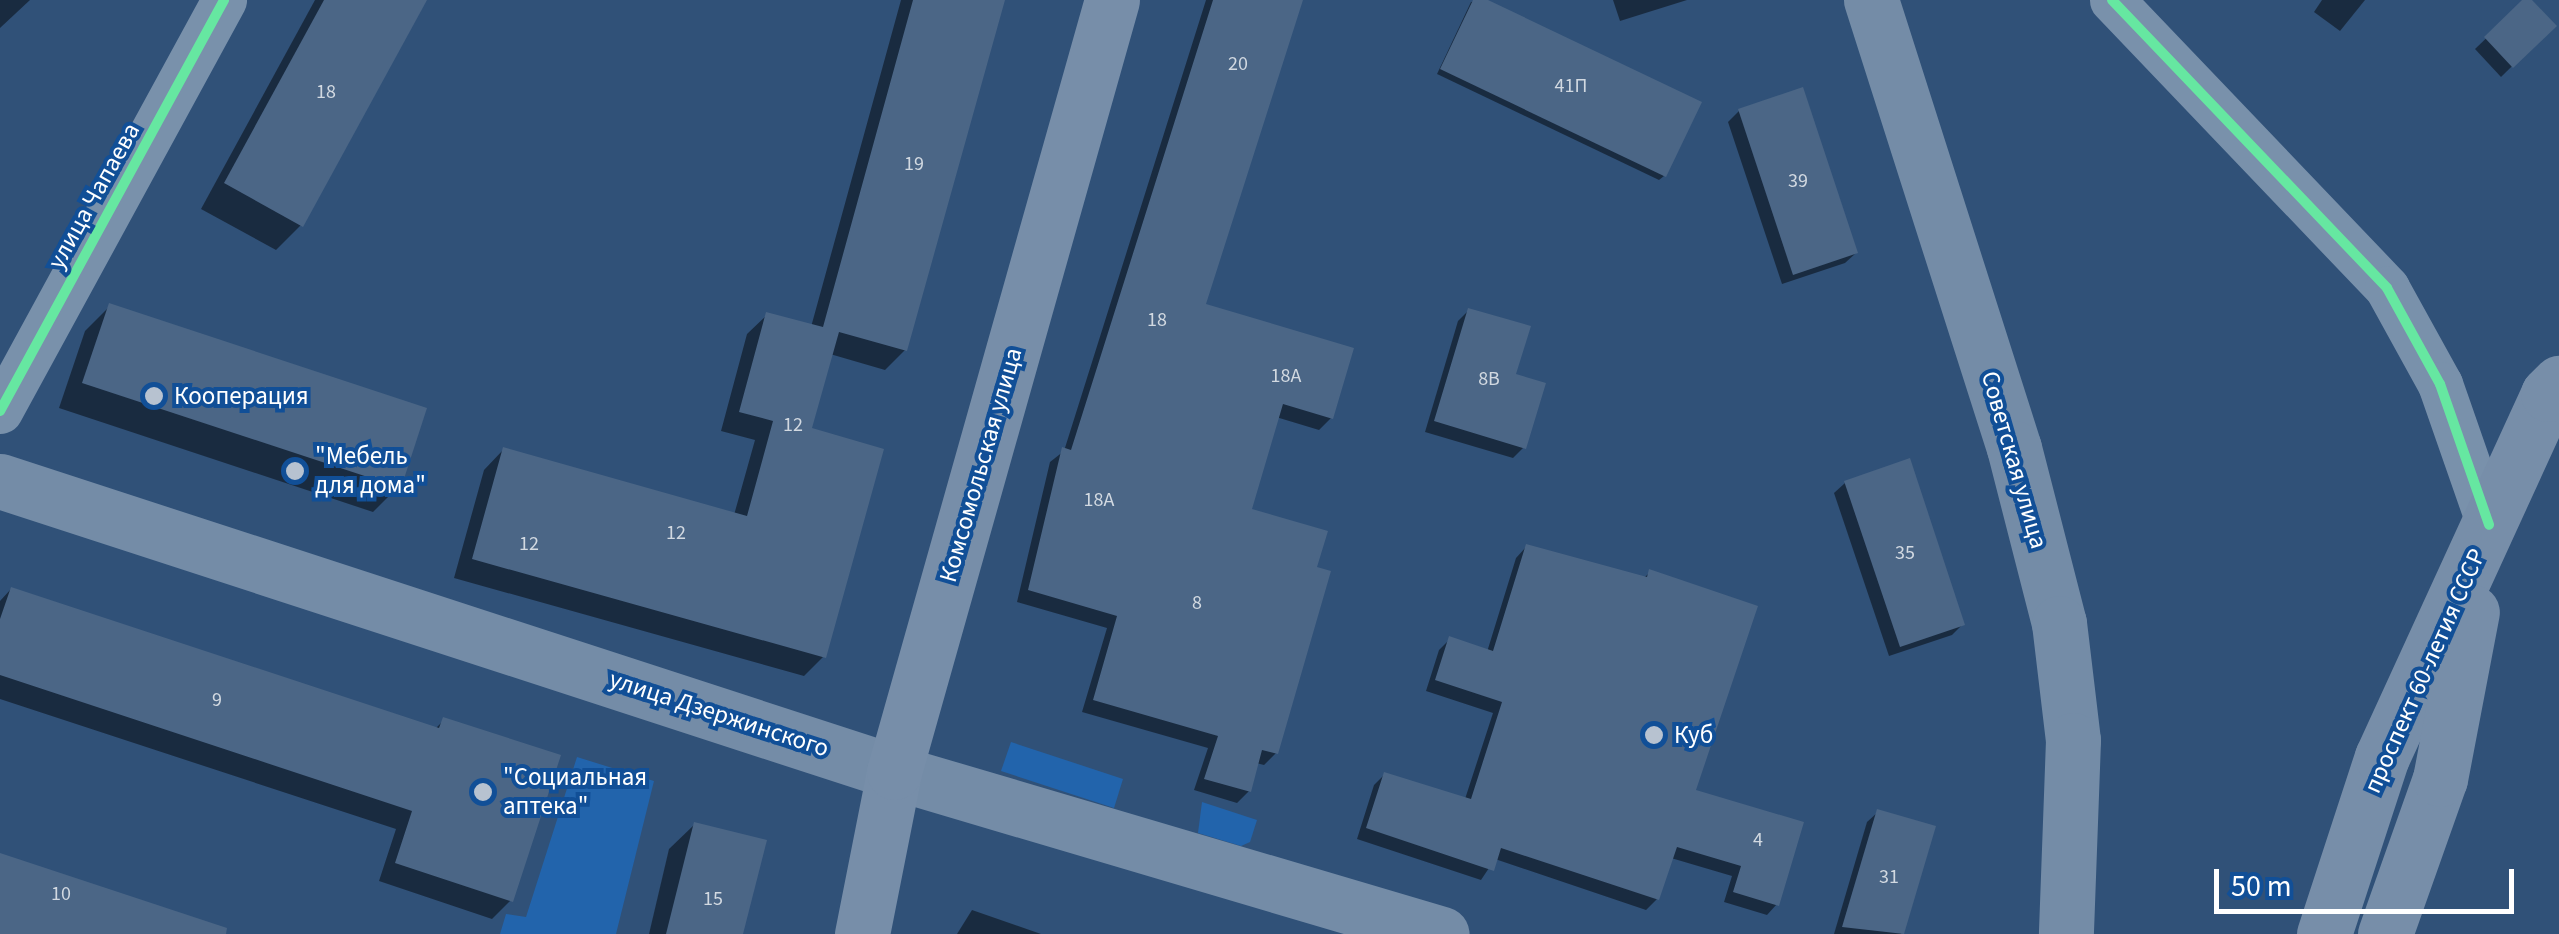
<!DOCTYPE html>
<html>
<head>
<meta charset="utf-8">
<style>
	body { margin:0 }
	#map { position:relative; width:2559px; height:934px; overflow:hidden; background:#305178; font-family:"Source Sans 3",sans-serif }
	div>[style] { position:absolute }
	.green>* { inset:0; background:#2264ac }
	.shadow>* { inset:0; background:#0007 }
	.building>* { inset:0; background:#4b6686 }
	.street>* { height:45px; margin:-22.5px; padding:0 22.5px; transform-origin:22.5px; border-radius:22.5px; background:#7991ab }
	.secondary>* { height:55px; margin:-27.5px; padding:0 27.5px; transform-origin:27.5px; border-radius:27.5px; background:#748ca7 }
	.primary>* { height:55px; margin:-27.5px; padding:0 27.5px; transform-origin:27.5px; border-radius:27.5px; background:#778ea9 }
	.cycleway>* { height:10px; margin:-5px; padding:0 5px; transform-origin:5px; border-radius:5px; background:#66e7a1 }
	.dots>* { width:28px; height:28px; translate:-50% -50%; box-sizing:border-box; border:5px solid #114f97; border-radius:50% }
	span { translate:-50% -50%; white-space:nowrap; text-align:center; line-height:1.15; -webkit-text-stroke:8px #114f97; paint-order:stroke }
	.number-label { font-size:20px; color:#d2d9e1 }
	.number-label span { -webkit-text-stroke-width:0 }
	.street-label { font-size:25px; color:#fff }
	.poi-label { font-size:25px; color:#fff }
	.left { translate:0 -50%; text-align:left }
	.scale { position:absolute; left:2214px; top:869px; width:300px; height:45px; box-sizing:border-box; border:5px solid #fff; border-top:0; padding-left:12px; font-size:30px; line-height:35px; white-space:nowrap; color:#fff; -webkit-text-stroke:8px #114f97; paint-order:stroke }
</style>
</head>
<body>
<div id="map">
	<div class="green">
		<div style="clip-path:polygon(1011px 742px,1123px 779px,1114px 808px,1001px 771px)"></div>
		<div style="clip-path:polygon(577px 757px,654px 781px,616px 934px,500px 934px,506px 914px,526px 917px)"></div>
		<div style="clip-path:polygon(1202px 802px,1257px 820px,1250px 842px,1241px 846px,1198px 833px)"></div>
	</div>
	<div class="shadow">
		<div style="clip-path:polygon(0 0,30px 0,0 28px)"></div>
		<div style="clip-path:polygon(315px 0,425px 0,301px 225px,276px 250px,201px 209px)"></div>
		<div style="clip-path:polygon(901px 0,1002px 0,905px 350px,885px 370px,830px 354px,809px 430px,824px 656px,804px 676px,454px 578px,484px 470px,503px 450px,734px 515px,755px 440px,721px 431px,747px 334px,767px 315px,811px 327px)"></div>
		<div style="clip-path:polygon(1206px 0,1300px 0,1203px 306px,1331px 418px,1319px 430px,1276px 417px,1249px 510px,1276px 753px,1264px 765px,1256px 763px,1249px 791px,1237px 803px,1194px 790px,1208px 748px,1082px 712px,1107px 628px,1017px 602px,1050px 462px,1064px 451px)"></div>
		<div style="clip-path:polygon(1482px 0,1664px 176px,1659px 180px,1437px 74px,1471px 2px)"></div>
		<div style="clip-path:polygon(1613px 0,1687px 0,1620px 21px)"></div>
		<div style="clip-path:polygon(2322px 0,2365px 0,2340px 31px,2314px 12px)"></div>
		<div style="clip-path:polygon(2526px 0,2553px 26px,2501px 77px,2475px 49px)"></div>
		<div style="clip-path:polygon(1739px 111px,1856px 253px,1845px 263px,1782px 284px,1728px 122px)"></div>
		<div style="clip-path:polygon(110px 306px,398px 487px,373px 512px,59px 408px,85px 331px)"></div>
		<div style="clip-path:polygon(1469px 310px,1513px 376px,1523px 448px,1513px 458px,1425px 432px,1458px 321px)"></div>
		<div style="clip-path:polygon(1845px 483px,1962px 625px,1952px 635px,1889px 656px,1834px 493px)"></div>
		<div style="clip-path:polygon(1526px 547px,1643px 579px,1650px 572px,1693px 792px,1777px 904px,1767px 915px,1724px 902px,1732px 876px,1671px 858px,1657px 899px,1646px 910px,1495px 859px,1481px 880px,1357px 839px,1374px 785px,1385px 774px,1465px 799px,1493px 713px,1426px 691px,1439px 650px,1450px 639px,1487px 652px,1516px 558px)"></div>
		<div style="clip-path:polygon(11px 589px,435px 729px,444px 720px,511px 900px,492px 919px,379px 881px,396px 829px,0 699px,0 601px)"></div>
		<div style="clip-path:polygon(1878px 812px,1933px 828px,1901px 934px,1834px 934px,1867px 822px)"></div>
		<div style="clip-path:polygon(695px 824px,741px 934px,649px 934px,669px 849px)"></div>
		<div style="clip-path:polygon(972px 910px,1041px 934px,957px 934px)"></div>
	</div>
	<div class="building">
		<div style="clip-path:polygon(324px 0,427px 0,303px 227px,224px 183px)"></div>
		<div style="clip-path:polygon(913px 0,1005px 0,907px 351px,839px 332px,812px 428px,884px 449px,826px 658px,472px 559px,503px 447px,747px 516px,773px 421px,739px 412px,766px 312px,823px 327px)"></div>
		<div style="clip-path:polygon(1213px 0,1303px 0,1206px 304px,1354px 348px,1333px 419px,1283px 404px,1252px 509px,1328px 531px,1317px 567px,1331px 571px,1278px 754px,1262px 750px,1251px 792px,1204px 779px,1218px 736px,1093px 700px,1117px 616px,1028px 590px,1062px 447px,1071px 450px)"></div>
		<div style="clip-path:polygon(1473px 0,1488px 0,1702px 102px,1666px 177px,1440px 69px)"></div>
		<div style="clip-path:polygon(2522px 0,2532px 0,2557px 26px,2513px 68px,2484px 37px)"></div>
		<div style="clip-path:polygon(1803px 87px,1858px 253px,1793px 275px,1738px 109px)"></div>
		<div style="clip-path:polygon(109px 303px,427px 408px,401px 488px,82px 383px)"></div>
		<div style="clip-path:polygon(1468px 308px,1531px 326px,1516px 374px,1546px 383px,1526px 449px,1434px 421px)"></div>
		<div style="clip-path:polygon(1910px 458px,1965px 625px,1900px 647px,1844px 481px)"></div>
		<div style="clip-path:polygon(1526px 544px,1647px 577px,1649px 569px,1758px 606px,1696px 790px,1804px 822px,1779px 906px,1733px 892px,1741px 866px,1677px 847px,1659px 900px,1501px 848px,1494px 871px,1366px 828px,1384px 772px,1471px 799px,1502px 702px,1435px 680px,1449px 636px,1493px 651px)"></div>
		<div style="clip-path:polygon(11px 587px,439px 728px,443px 717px,561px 755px,513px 902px,395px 863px,412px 811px,0 675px,0 619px)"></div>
		<div style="clip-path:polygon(1877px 809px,1936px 826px,1904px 934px,1842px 927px)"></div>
		<div style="clip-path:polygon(694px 822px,767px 840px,743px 934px,666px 934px)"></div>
		<div style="clip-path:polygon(0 853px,227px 928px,226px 934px,0 934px)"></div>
	</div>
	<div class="street">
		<div style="left:2112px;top:0;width:398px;rotate:46.3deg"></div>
		<div style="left:2387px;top:288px;width:110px;rotate:61.1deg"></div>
		<div style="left:2440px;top:384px;width:149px;rotate:70.8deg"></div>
		<div style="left:0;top:411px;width:468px;rotate:-61.4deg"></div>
	</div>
	<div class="secondary">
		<div style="left:1871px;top:0;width:470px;rotate:72.3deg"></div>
		<div style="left:2014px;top:448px;width:181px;rotate:75.6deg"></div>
		<div style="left:2059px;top:623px;width:118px;rotate:83.2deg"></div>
		<div style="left:2073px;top:740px;width:194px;rotate:92.1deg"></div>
		<div style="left:0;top:481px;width:940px;rotate:18.03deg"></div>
		<div style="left:894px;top:772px;width:571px;rotate:16.47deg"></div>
	</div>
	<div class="primary">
		<div style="left:862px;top:934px;width:165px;rotate:-78.8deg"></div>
		<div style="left:894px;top:772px;width:802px;rotate:-74.23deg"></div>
		<div style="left:2324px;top:934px;width:186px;rotate:-71.9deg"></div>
		<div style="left:2382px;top:757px;width:399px;rotate:-65.4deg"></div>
		<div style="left:2548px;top:394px;width:16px;rotate:-45deg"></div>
		<div style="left:2385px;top:934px;width:164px;rotate:-70.5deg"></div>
		<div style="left:2440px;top:779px;width:170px;rotate:-79.2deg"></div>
	</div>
	<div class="cycleway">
		<div style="left:2112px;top:0;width:398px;rotate:46.3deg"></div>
		<div style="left:2387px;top:288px;width:110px;rotate:61.1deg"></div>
		<div style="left:2440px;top:384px;width:149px;rotate:70.8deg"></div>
		<div style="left:0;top:411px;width:468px;rotate:-61.4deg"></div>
	</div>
	<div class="dots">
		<div style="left:154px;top:396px;background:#b7c2d0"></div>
		<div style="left:295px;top:471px;background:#b7c2d0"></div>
		<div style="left:1654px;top:735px;background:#b7c2d0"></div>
		<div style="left:483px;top:792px;background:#b7c2d0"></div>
	</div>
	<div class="number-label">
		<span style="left:1238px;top:64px">20</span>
		<span style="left:1571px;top:86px">41П</span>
		<span style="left:326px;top:92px">18</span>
		<span style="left:914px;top:164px">19</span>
		<span style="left:1798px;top:181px">39</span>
		<span style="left:1157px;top:320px">18</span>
		<span style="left:1286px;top:376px">18А</span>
		<span style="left:1489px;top:379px">8В</span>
		<span style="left:793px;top:425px">12</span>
		<span style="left:1099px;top:500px">18А</span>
		<span style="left:676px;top:533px">12</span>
		<span style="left:529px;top:544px">12</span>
		<span style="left:1905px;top:553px">35</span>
		<span style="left:1197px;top:603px">8</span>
		<span style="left:217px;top:700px">9</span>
		<span style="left:1758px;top:840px">4</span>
		<span style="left:1889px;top:877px">31</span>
		<span style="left:61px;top:894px">10</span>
		<span style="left:713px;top:899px">15</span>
	</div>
	<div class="street-label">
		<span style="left:94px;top:196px;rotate:-61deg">улица Чапаева</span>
		<span style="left:2014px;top:460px;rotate:74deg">Советская улица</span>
		<span style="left:981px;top:465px;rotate:-74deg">Комсомольская улица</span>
		<span style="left:2425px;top:671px;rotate:-66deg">проспект 60-летия СССР</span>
		<span style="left:719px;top:714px;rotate:18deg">улица Дзержинского</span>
	</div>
	<div class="poi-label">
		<span class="left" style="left:174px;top:396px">Кооперация</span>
		<span class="left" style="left:315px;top:471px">"Мебель<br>для дома"</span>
		<span class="left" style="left:1674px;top:735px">Куб</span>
		<span class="left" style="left:503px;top:792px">"Социальная<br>аптека"</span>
	</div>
	<div class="scale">50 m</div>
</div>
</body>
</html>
